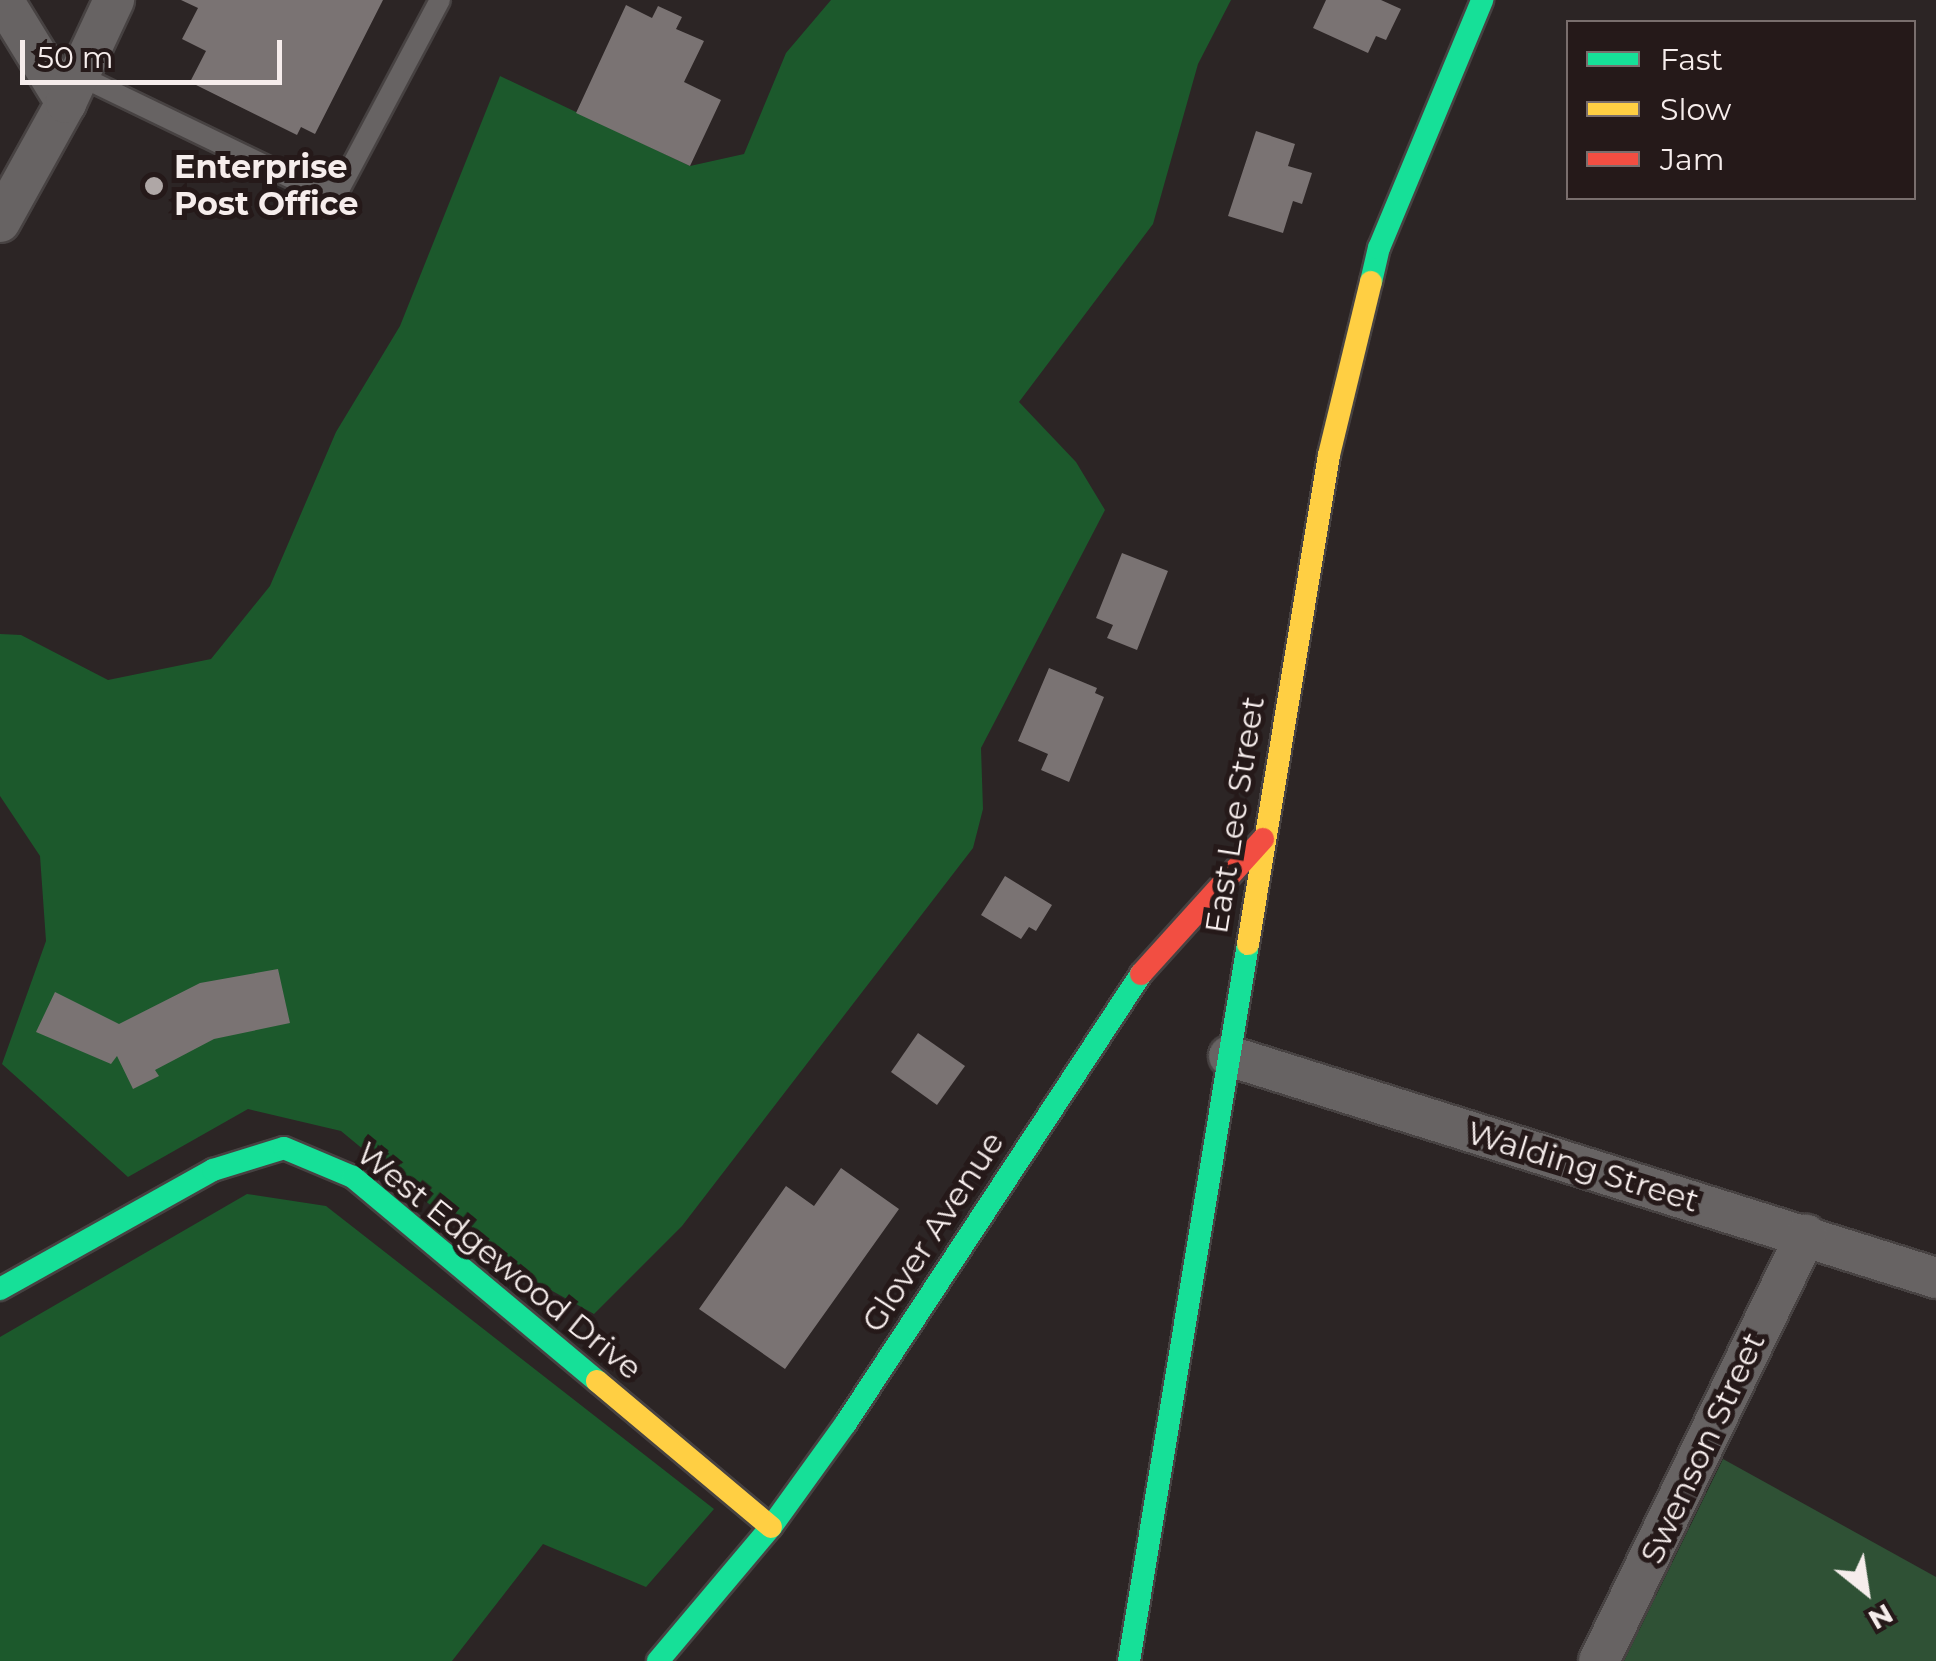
<!DOCTYPE html>
<html>
<head>
<meta charset="utf-8">
<style>
	body { margin:0 }
	#map { position:relative; width:1936px; height:1661px; overflow:hidden; background:#2c2525; font-family:Montserrat,sans-serif }
	div>[style] { position:absolute }
	.green>* { inset:0; background:#2f5135 }
	.forest>* { inset:0; background:#1c592c }
	.building>* { inset:0; background:#7a7373 }
	.roads { filter:drop-shadow(2px 0 #474242) drop-shadow(-2px 0 #474242) drop-shadow(0 2px #474242) drop-shadow(0 -2px #474242) }
	.lane>* { height:20px; margin:-10px; padding:0 10px; transform-origin:10px; border-radius:10px; background:#676363 }
	.street>* { height:40px; margin:-20px; padding:0 20px; transform-origin:20px; border-radius:20px; background:#676363 }
	.fast>* { height:22px; margin:-11px; padding:0 11px; transform-origin:11px; border-radius:11px; background:#16e098 }
	.slow>* { height:22px; margin:-11px; padding:0 11px; transform-origin:11px; border-radius:11px; background:#ffcf43 }
	.jam>* { height:22px; margin:-11px; padding:0 11px; transform-origin:11px; border-radius:11px; background:#f24e42 }
	.dots>* { width:28px; height:28px; translate:-50% -50%; box-sizing:border-box; border:5px solid #251919; border-radius:50% }
	span { translate:-50% -50%; white-space:nowrap; text-align:center; line-height:1.15; -webkit-text-stroke:10px #251919; paint-order:stroke }
	.poi-label { font-size:32px; color:#f6edec; font-weight:700 }
	.left { translate:0 -50%; text-align:left }
	.street-label { font-size:32px; color:#f6edec }
	.legend { position:absolute; left:1566px; top:20px; width:350px; height:180px; box-sizing:border-box; background:#251919; border:2px solid #796e6d; margin:0; padding:12px 18px; list-style:none; font-size:30px; color:#f6edec }
	.legend li { display:flex; align-items:center; gap:20px; height:50px }
	.legend b { width:50px; border:2px solid #796e6d }
	.north { position:absolute; left:1816px; top:1541px; width:100px; height:100px; -webkit-text-stroke:8px #251919; paint-order:stroke; rotate:150deg; font-size:28px; font-weight:700; line-height:40px; text-align:center; color:#f6edec }
	.north::after { content:''; display:block; margin:auto; width:35px; height:45px; background:#f6edec; clip-path:polygon(50% 0,100% 100%,50% 72%,0 100%) }
	.scale { position:absolute; left:20px; top:40px; width:262px; height:45px; box-sizing:border-box; border:5px solid #f6edec; border-top:0; padding-left:12px; font-size:30px; line-height:35px; white-space:nowrap; color:#f6edec; -webkit-text-stroke:8px #251919; paint-order:stroke }
</style>
</head>
<body>
<div id="map">
	<div class="green">
		<div style="clip-path:polygon(1723px 1459px,1936px 1577px,1936px 1661px,1624px 1661px)"></div>
	</div>
	<div class="forest">
		<div style="clip-path:polygon(831px 0,1231px 0,1198px 64px,1153px 224px,1019px 402px,1076px 462px,1105px 510px,981px 748px,983px 809px,973px 848px,682px 1226px,594px 1314px,498px 1261px,341px 1131px,248px 1109px,128px 1177px,2px 1064px,46px 941px,40px 856px,0 796px,0 634px,21px 635px,108px 680px,211px 659px,270px 586px,336px 432px,400px 326px,500px 76px,690px 166px,744px 154px,786px 53px)"></div>
		<div style="clip-path:polygon(247px 1194px,326px 1206px,714px 1509px,646px 1587px,543px 1544px,452px 1661px,0 1661px,0 1337px)"></div>
	</div>
	<div class="building">
		<div style="clip-path:polygon(181px 0,383px 0,315px 134px,301px 127px,297px 135px,190px 82px,206px 51px,182px 39px,198px 8px)"></div>
		<div style="clip-path:polygon(1326px 0,1381px 0,1401px 9px,1386px 40px,1376px 36px,1368px 53px,1313px 28px)"></div>
		<div style="clip-path:polygon(626px 5px,652px 18px,658px 6px,682px 17px,676px 29px,704px 41px,684px 82px,721px 100px,690px 166px,576px 113px)"></div>
		<div style="clip-path:polygon(1256px 131px,1295px 144px,1288px 166px,1312px 173px,1302px 204px,1293px 201px,1283px 233px,1228px 216px)"></div>
		<div style="clip-path:polygon(1122px 553px,1168px 571px,1137px 650px,1107px 638px,1113px 625px,1096px 618px)"></div>
		<div style="clip-path:polygon(1049px 668px,1097px 688px,1095px 693px,1104px 697px,1069px 782px,1041px 770px,1048px 754px,1018px 741px)"></div>
		<div style="clip-path:polygon(1005px 876px,1052px 905px,1036px 931px,1029px 927px,1021px 939px,981px 915px)"></div>
		<div style="clip-path:polygon(278px 969px,290px 1023px,214px 1039px,155px 1070px,159px 1076px,133px 1089px,117px 1056px,111px 1064px,36px 1032px,55px 992px,119px 1024px,200px 983px)"></div>
		<div style="clip-path:polygon(918px 1033px,965px 1066px,937px 1105px,891px 1072px)"></div>
		<div style="clip-path:polygon(841px 1168px,899px 1209px,785px 1369px,699px 1309px,786px 1186px,814px 1206px)"></div>
	</div>
	<div class="roads">
		<div class="lane">
			<div style="left:80px;top:76px;width:269px;rotate:25.8deg"></div>
			<div style="left:322px;top:193px;width:19px;rotate:-16deg"></div>
			<div style="left:340px;top:188px;width:213px;rotate:-62deg"></div>
		</div>
		<div class="street">
			<div style="left:3px;top:0;width:121px;rotate:58.5deg"></div>
			<div style="left:0;top:222px;width:136px;rotate:-61deg"></div>
			<div style="left:66px;top:103px;width:114px;rotate:-65deg"></div>
			<div style="left:1229px;top:1056px;width:741px;rotate:17.43deg"></div>
			<div style="left:1599px;top:1661px;width:474px;rotate:-64.1deg"></div>
		</div>
		<div class="fast">
			<div style="left:1371px;top:282px;width:35px;rotate:-77deg"></div>
			<div style="left:1379px;top:248px;width:269px;rotate:-67.4deg"></div>
			<div style="left:0;top:1289px;width:244px;rotate:-29.2deg"></div>
			<div style="left:213px;top:1170px;width:74px;rotate:-17.2deg"></div>
			<div style="left:284px;top:1148px;width:75px;rotate:22.8deg"></div>
			<div style="left:353px;top:1177px;width:318px;rotate:39.9deg"></div>
			<div style="left:658px;top:1661px;width:175px;rotate:-49.9deg"></div>
			<div style="left:771px;top:1527px;width:128px;rotate:-54.2deg"></div>
			<div style="left:846px;top:1423px;width:537px;rotate:-56.69deg"></div>
			<div style="left:1129px;top:1661px;width:727px;rotate:-80.58deg"></div>
		</div>
		<div class="slow">
			<div style="left:1248px;top:944px;width:496px;rotate:-80.6deg"></div>
			<div style="left:1329px;top:455px;width:178px;rotate:-76.4deg"></div>
			<div style="left:597px;top:1381px;width:227px;rotate:40deg"></div>
		</div>
		<div class="jam">
			<div style="left:1141px;top:974px;width:182px;rotate:-47.9deg"></div>
		</div>
	</div>
	<div class="dots">
		<div style="left:154px;top:186px;background:#afa7a6"></div>
	</div>
	<div class="poi-label">
		<span class="left" style="left:174px;top:186px">Enterprise<br>Post Office</span>
	</div>
	<div class="street-label">
		<span style="left:1235px;top:815px;rotate:-81deg">East Lee Street</span>
		<span style="left:1583px;top:1167px;rotate:17deg">Walding Street</span>
		<span style="left:933px;top:1232px;rotate:-57deg">Glover Avenue</span>
		<span style="left:499px;top:1261px;rotate:39deg">West Edgewood Drive</span>
		<span style="left:1703px;top:1448px;rotate:-65deg">Swenson Street</span>
	</div>
	<ul class="legend">
	<li><b style="height:12px;background:#16e098"></b>Fast</li>
	<li><b style="height:12px;background:#ffcf43"></b>Slow</li>
	<li><b style="height:12px;background:#f24e42"></b>Jam</li>
	</ul>
	<div class="north">N</div>
	<div class="scale">50 m</div>
</div>
</body>
</html>
